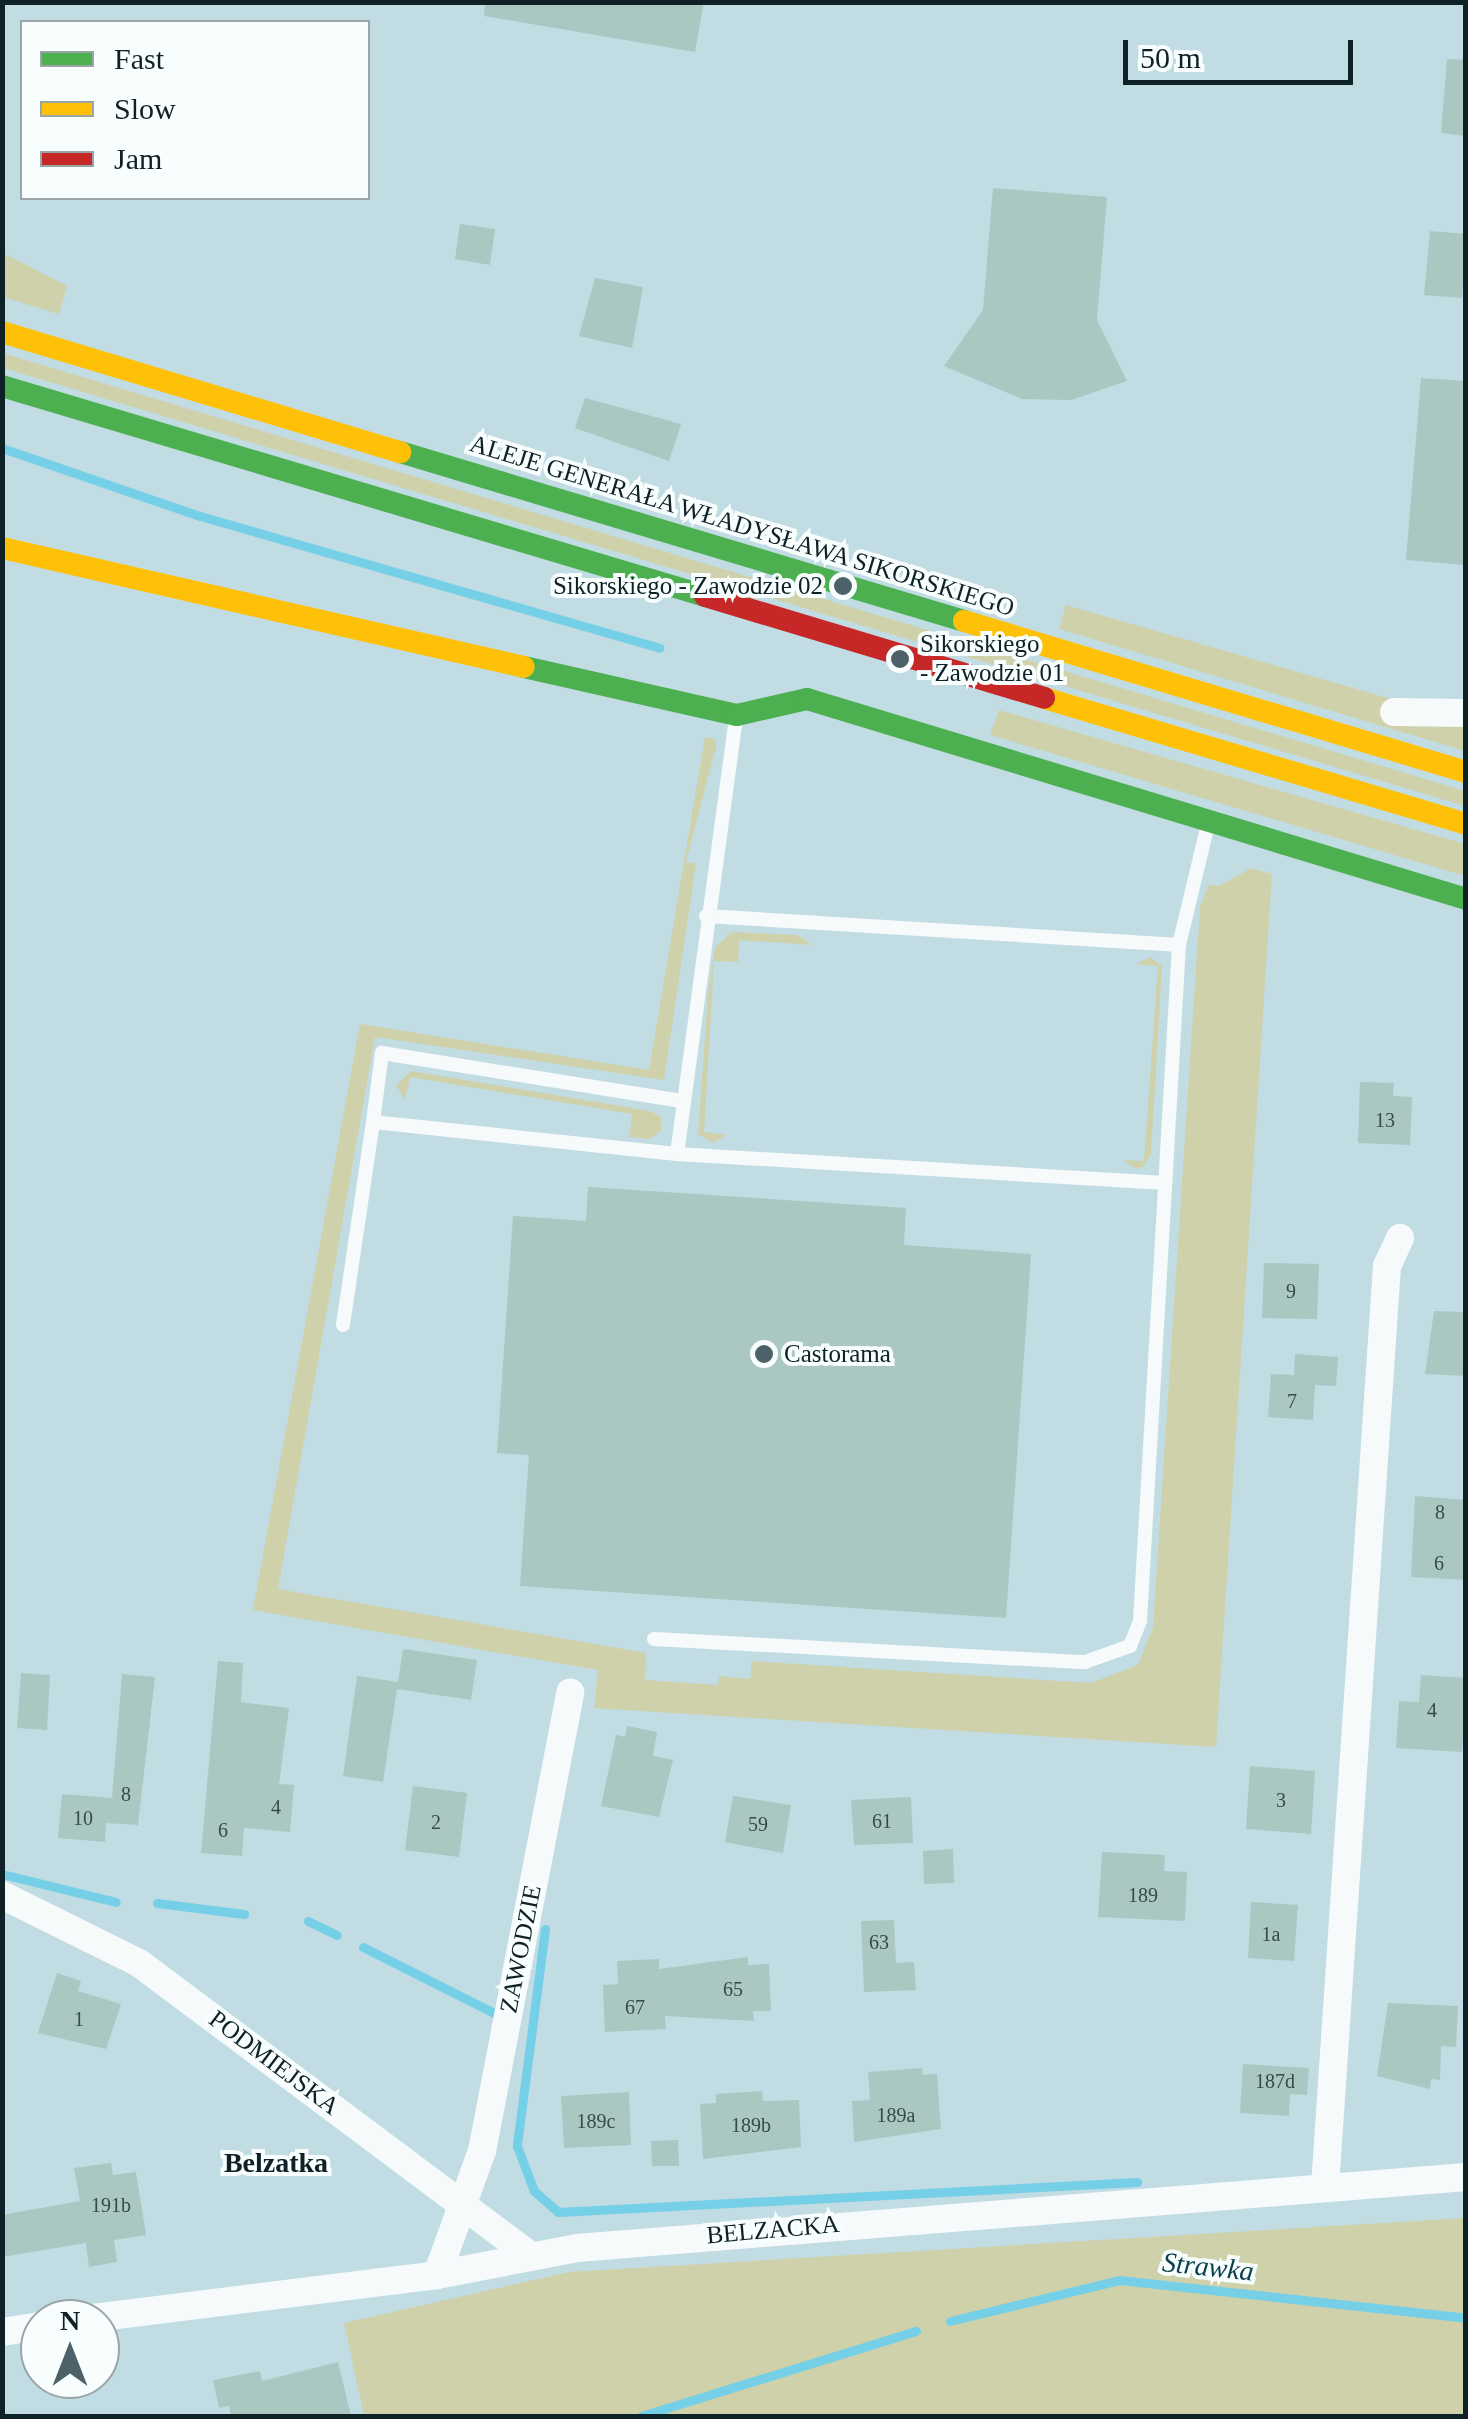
<!DOCTYPE html>
<html>
<head>
<meta charset="utf-8">
<style>
	body { margin:0 }
	#map { position:relative; width:1468px; height:2419px; overflow:hidden; background:#c2dce4; font-family:Georgia,serif }
	div>[style] { position:absolute }
	.green>* { inset:0; background:#cfd1aa }
	.stream>* { height:9px; margin:-4.5px; padding:0 4.5px; transform-origin:4.5px; border-radius:4.5px; background:#75cfe6 }
	.building>* { inset:0; background:#abc7c1 }
	.lane>* { height:14px; margin:-7px; padding:0 7px; transform-origin:7px; border-radius:7px; background:#f6fafb }
	.street>* { height:28px; margin:-14px; padding:0 14px; transform-origin:14px; border-radius:14px; background:#f6fafb }
	.fast>* { height:22px; margin:-11px; padding:0 11px; transform-origin:11px; border-radius:11px; background:#4caf50 }
	.slow>* { height:22px; margin:-11px; padding:0 11px; transform-origin:11px; border-radius:11px; background:#ffc107 }
	.jam>* { height:22px; margin:-11px; padding:0 11px; transform-origin:11px; border-radius:11px; background:#c62828 }
	.dots>* { width:28px; height:28px; translate:-50% -50%; box-sizing:border-box; border:5px solid #f8fdfe; border-radius:50% }
	span { translate:-50% -50%; white-space:nowrap; text-align:center; line-height:1.15; -webkit-text-stroke:8px #f8fdfe; paint-order:stroke }
	.number-label { font-size:20px; color:#354a4d }
	.number-label span { -webkit-text-stroke-width:0 }
	.street-label { font-size:25px; color:#0e2126 }
	.poi-label { font-size:25px; color:#0e2126 }
	.right { translate:-100% -50%; text-align:right }
	.left { translate:0 -50%; text-align:left }
	.neighbourhood-label { font-size:28px; color:#0e2126; font-weight:700 }
	.water-label { font-size:28px; color:#0a404d; font-style:italic }
	.frame { position:absolute; inset:0; border:5px solid #0e2126; pointer-events:none }
	.legend { position:absolute; left:20px; top:20px; width:350px; height:180px; box-sizing:border-box; background:#f8fdfe; border:2px solid #9aa5a8; margin:0; padding:12px 18px; list-style:none; font-size:30px; color:#0e2126 }
	.legend li { display:flex; align-items:center; gap:20px; height:50px }
	.legend b { width:50px; border:2px solid #9aa5a8 }
	.north { position:absolute; left:20px; top:2299px; width:100px; height:100px; box-sizing:border-box; background:#f8fdfe; border:2px solid #9aa5a8; border-radius:50%; rotate:0deg; font-size:28px; font-weight:700; line-height:40px; text-align:center; color:#0e2126 }
	.north::after { content:''; display:block; margin:auto; width:35px; height:45px; background:#4d6268; clip-path:polygon(50% 0,100% 100%,50% 72%,0 100%) }
	.scale { position:absolute; left:1123px; top:40px; width:230px; height:45px; box-sizing:border-box; border:5px solid #0e2126; border-top:0; padding-left:12px; font-size:30px; line-height:35px; white-space:nowrap; color:#0e2126; -webkit-text-stroke:8px #f8fdfe; paint-order:stroke }
</style>
</head>
<body>
<div id="map">
	<div class="green">
		<div style="clip-path:polygon(3px 253px,67px 286px,59px 314px,3px 297px)"></div>
		<div style="clip-path:polygon(2px 353px,1465px 791px,1465px 806px,3px 368px)"></div>
		<div style="clip-path:polygon(1066px 605px,1391px 699px,1394px 721px,1465px 723px,1465px 751px,1059px 629px)"></div>
		<div style="clip-path:polygon(999px 710px,1465px 844px,1465px 876px,990px 735px)"></div>
		<div style="clip-path:polygon(705px 737px,716px 739px,716px 747px,686px 862px,696px 864px,664px 1080px,375px 1037px,278px 1589px,646px 1653px,645px 1680px,718px 1685px,719px 1676px,750px 1679px,752px 1661px,1091px 1683px,1138px 1665px,1153px 1627px,1200px 907px,1209px 884px,1219px 886px,1251px 868px,1272px 874px,1216px 1747px,594px 1708px,598px 1670px,253px 1610px,360px 1024px,649px 1070px)"></div>
		<div style="clip-path:polygon(731px 932px,798px 935px,812px 945px,739px 940px,738px 962px,714px 961px,704px 1132px,726px 1135px,713px 1143px,698px 1134px,708px 995px,715px 948px)"></div>
		<div style="clip-path:polygon(1150px 957px,1162px 966px,1151px 1154px,1143px 1167px,1137px 1169px,1123px 1160px,1144px 1161px,1158px 966px,1136px 964px)"></div>
		<div style="clip-path:polygon(411px 1071px,650px 1111px,661px 1117px,661px 1131px,650px 1139px,629px 1137px,632px 1114px,410px 1077px,405px 1100px,396px 1085px)"></div>
		<div style="clip-path:polygon(1465px 2218px,1465px 2416px,364px 2416px,344px 2323px,569px 2272px)"></div>
	</div>
	<div class="stream">
		<div style="left:2px;top:448px;width:209px;rotate:19deg"></div>
		<div style="left:200px;top:516px;width:478px;rotate:16deg"></div>
		<div style="left:2px;top:1874px;width:117px;rotate:13.8deg"></div>
		<div style="left:157px;top:1903px;width:88px;rotate:7.2deg"></div>
		<div style="left:308px;top:1921px;width:32px;rotate:26deg"></div>
		<div style="left:545px;top:1929px;width:219px;rotate:97.4deg"></div>
		<div style="left:517px;top:2146px;width:48px;rotate:69.3deg"></div>
		<div style="left:534px;top:2191px;width:32px;rotate:41deg"></div>
		<div style="left:558px;top:2212px;width:580px;rotate:-2.97deg"></div>
		<div style="left:363px;top:1947px;width:149px;rotate:26.7deg"></div>
		<div style="left:950px;top:2321px;width:174px;rotate:-13.6deg"></div>
		<div style="left:1119px;top:2280px;width:349px;rotate:6.2deg"></div>
		<div style="left:641px;top:2416px;width:288px;rotate:-17.2deg"></div>
	</div>
	<div class="building">
		<div style="clip-path:polygon(485px 2px,704px 2px,695px 52px,484px 16px)"></div>
		<div style="clip-path:polygon(1447px 59px,1466px 60px,1466px 136px,1441px 133px)"></div>
		<div style="clip-path:polygon(993px 188px,1107px 197px,1097px 320px,1127px 381px,1071px 400px,1022px 399px,944px 366px,983px 310px)"></div>
		<div style="clip-path:polygon(460px 224px,495px 229px,490px 265px,455px 259px)"></div>
		<div style="clip-path:polygon(1430px 231px,1466px 234px,1462px 298px,1424px 295px)"></div>
		<div style="clip-path:polygon(595px 278px,643px 287px,632px 348px,579px 336px)"></div>
		<div style="clip-path:polygon(1421px 378px,1466px 381px,1466px 565px,1406px 560px)"></div>
		<div style="clip-path:polygon(585px 398px,681px 424px,669px 461px,575px 428px)"></div>
		<div style="clip-path:polygon(1360px 1082px,1394px 1083px,1393px 1096px,1412px 1097px,1410px 1145px,1358px 1143px)"></div>
		<div style="clip-path:polygon(588px 1187px,906px 1208px,904px 1245px,1031px 1254px,1006px 1618px,520px 1586px,529px 1455px,497px 1453px,513px 1216px,586px 1221px)"></div>
		<div style="clip-path:polygon(1264px 1263px,1319px 1264px,1317px 1319px,1262px 1318px)"></div>
		<div style="clip-path:polygon(1434px 1311px,1466px 1312px,1466px 1376px,1425px 1374px)"></div>
		<div style="clip-path:polygon(1295px 1354px,1338px 1357px,1336px 1386px,1315px 1385px,1313px 1420px,1268px 1417px,1271px 1374px,1294px 1375px)"></div>
		<div style="clip-path:polygon(1415px 1496px,1466px 1500px,1466px 1580px,1411px 1577px)"></div>
		<div style="clip-path:polygon(403px 1649px,477px 1660px,471px 1700px,397px 1689px,383px 1782px,343px 1776px,357px 1676px,398px 1682px)"></div>
		<div style="clip-path:polygon(218px 1661px,243px 1663px,241px 1702px,289px 1708px,279px 1784px,294px 1785px,290px 1832px,244px 1828px,242px 1856px,201px 1853px)"></div>
		<div style="clip-path:polygon(21px 1673px,50px 1675px,47px 1730px,17px 1728px)"></div>
		<div style="clip-path:polygon(122px 1674px,155px 1677px,138px 1825px,106px 1823px,105px 1842px,58px 1838px,62px 1794px,112px 1798px)"></div>
		<div style="clip-path:polygon(1421px 1675px,1466px 1678px,1462px 1752px,1396px 1748px,1399px 1701px,1419px 1702px)"></div>
		<div style="clip-path:polygon(627px 1726px,657px 1732px,653px 1756px,673px 1760px,659px 1817px,601px 1806px,616px 1735px,625px 1737px)"></div>
		<div style="clip-path:polygon(1250px 1766px,1315px 1771px,1311px 1834px,1246px 1829px)"></div>
		<div style="clip-path:polygon(413px 1786px,467px 1793px,459px 1857px,405px 1850px)"></div>
		<div style="clip-path:polygon(733px 1796px,791px 1805px,783px 1853px,725px 1842px)"></div>
		<div style="clip-path:polygon(911px 1797px,913px 1843px,854px 1845px,851px 1800px)"></div>
		<div style="clip-path:polygon(953px 1849px,954px 1883px,924px 1884px,923px 1851px)"></div>
		<div style="clip-path:polygon(1102px 1852px,1165px 1855px,1164px 1871px,1187px 1872px,1185px 1921px,1098px 1917px)"></div>
		<div style="clip-path:polygon(1251px 1902px,1298px 1905px,1294px 1961px,1248px 1958px)"></div>
		<div style="clip-path:polygon(894px 1920px,896px 1963px,914px 1962px,916px 1990px,864px 1992px,861px 1921px)"></div>
		<div style="clip-path:polygon(748px 1957px,748px 1965px,769px 1964px,771px 2011px,753px 2011px,754px 2021px,665px 2016px,666px 2029px,605px 2032px,603px 1985px,618px 1984px,617px 1961px,659px 1959px,659px 1969px)"></div>
		<div style="clip-path:polygon(57px 1973px,81px 1981px,78px 1991px,121px 2004px,106px 2049px,38px 2033px)"></div>
		<div style="clip-path:polygon(1388px 2003px,1458px 2006px,1456px 2047px,1441px 2046px,1440px 2080px,1431px 2079px,1430px 2089px,1377px 2076px)"></div>
		<div style="clip-path:polygon(1243px 2064px,1309px 2068px,1307px 2095px,1290px 2094px,1289px 2116px,1240px 2113px)"></div>
		<div style="clip-path:polygon(922px 2068px,923px 2075px,937px 2074px,941px 2129px,854px 2142px,852px 2101px,870px 2100px,868px 2072px)"></div>
		<div style="clip-path:polygon(762px 2091px,763px 2101px,799px 2100px,801px 2147px,703px 2159px,700px 2104px,716px 2103px,716px 2094px)"></div>
		<div style="clip-path:polygon(629px 2092px,631px 2145px,564px 2148px,561px 2096px)"></div>
		<div style="clip-path:polygon(678px 2140px,679px 2166px,652px 2166px,651px 2141px)"></div>
		<div style="clip-path:polygon(111px 2163px,113px 2175px,136px 2172px,146px 2235px,114px 2240px,117px 2262px,89px 2267px,86px 2243px,2px 2257px,2px 2215px,80px 2201px,74px 2168px)"></div>
		<div style="clip-path:polygon(338px 2362px,351px 2416px,231px 2416px,229px 2406px,219px 2408px,213px 2380px,260px 2371px,262px 2381px)"></div>
	</div>
	<div class="lane">
		<div style="left:706px;top:916px;width:474px;rotate:3.5deg"></div>
		<div style="left:373px;top:1122px;width:70px;rotate:-82.6deg"></div>
		<div style="left:382px;top:1053px;width:305px;rotate:9.1deg"></div>
		<div style="left:677px;top:1154px;width:442px;rotate:-82.3deg"></div>
		<div style="left:343px;top:1325px;width:205px;rotate:-81.6deg"></div>
		<div style="left:373px;top:1122px;width:306px;rotate:6deg"></div>
		<div style="left:677px;top:1154px;width:489px;rotate:3.4deg"></div>
		<div style="left:654px;top:1639px;width:432px;rotate:3.1deg"></div>
		<div style="left:1085px;top:1662px;width:48px;rotate:-19.6deg"></div>
		<div style="left:1130px;top:1646px;width:27px;rotate:-68deg"></div>
		<div style="left:1140px;top:1621px;width:677px;rotate:-86.7deg"></div>
		<div style="left:1179px;top:945px;width:124px;rotate:-76.5deg"></div>
	</div>
	<div class="street">
		<div style="left:1394px;top:712px;width:72px;rotate:0.8deg"></div>
		<div style="left:2px;top:1895px;width:153px;rotate:26.4deg"></div>
		<div style="left:139px;top:1963px;width:488px;rotate:36.8deg"></div>
		<div style="left:1325px;top:2187px;width:923px;rotate:-86.15deg"></div>
		<div style="left:1387px;top:1266px;width:31px;rotate:-65deg"></div>
		<div style="left:437px;top:2275px;width:132px;rotate:-70.1deg"></div>
		<div style="left:482px;top:2151px;width:467px;rotate:-79.1deg"></div>
		<div style="left:85px;top:2319px;width:355px;rotate:-7.1deg"></div>
		<div style="left:437px;top:2275px;width:143px;rotate:-10.9deg"></div>
		<div style="left:577px;top:2248px;width:892px;rotate:-4.57deg"></div>
		<div style="left:2px;top:2332px;width:38px;rotate:-9deg"></div>
	</div>
	<div class="fast">
		<div style="left:2px;top:386px;width:734px;rotate:16.63deg"></div>
		<div style="left:400px;top:452px;width:589px;rotate:16.68deg"></div>
		<div style="left:524px;top:667px;width:218px;rotate:12.7deg"></div>
		<div style="left:737px;top:715px;width:72px;rotate:-12.9deg"></div>
		<div style="left:807px;top:699px;width:689px;rotate:16.88deg"></div>
	</div>
	<div class="slow">
		<div style="left:2px;top:332px;width:416px;rotate:16.8deg"></div>
		<div style="left:2px;top:548px;width:535px;rotate:12.84deg"></div>
		<div style="left:964px;top:621px;width:524px;rotate:16.74deg"></div>
		<div style="left:1044px;top:698px;width:440px;rotate:16.6deg"></div>
	</div>
	<div class="jam">
		<div style="left:705px;top:596px;width:354px;rotate:16.7deg"></div>
	</div>
	<div class="dots">
		<div style="left:843px;top:586px;background:#4d6268"></div>
		<div style="left:900px;top:659px;background:#4d6268"></div>
		<div style="left:764px;top:1354px;background:#4d6268"></div>
	</div>
	<div class="number-label">
		<span style="left:1385px;top:1120px">13</span>
		<span style="left:1291px;top:1291px">9</span>
		<span style="left:1292px;top:1401px">7</span>
		<span style="left:1440px;top:1512px">8</span>
		<span style="left:1439px;top:1563px">6</span>
		<span style="left:1432px;top:1710px">4</span>
		<span style="left:126px;top:1794px">8</span>
		<span style="left:1281px;top:1800px">3</span>
		<span style="left:276px;top:1807px">4</span>
		<span style="left:83px;top:1818px">10</span>
		<span style="left:882px;top:1821px">61</span>
		<span style="left:436px;top:1822px">2</span>
		<span style="left:758px;top:1824px">59</span>
		<span style="left:223px;top:1830px">6</span>
		<span style="left:1143px;top:1895px">189</span>
		<span style="left:1271px;top:1934px">1a</span>
		<span style="left:879px;top:1942px">63</span>
		<span style="left:733px;top:1989px">65</span>
		<span style="left:635px;top:2007px">67</span>
		<span style="left:79px;top:2019px">1</span>
		<span style="left:1275px;top:2081px">187d</span>
		<span style="left:896px;top:2115px">189a</span>
		<span style="left:596px;top:2121px">189c</span>
		<span style="left:751px;top:2125px">189b</span>
		<span style="left:111px;top:2205px">191b</span>
	</div>
	<div class="street-label">
		<span style="left:742px;top:526px;rotate:17deg">ALEJE GENERAŁA WŁADYSŁAWA SIKORSKIEGO</span>
		<span style="left:521px;top:1949px;rotate:-79deg">ZAWODZIE</span>
		<span style="left:274px;top:2063px;rotate:37deg">PODMIEJSKA</span>
		<span style="left:773px;top:2230px;rotate:-5deg">BELZACKA</span>
	</div>
	<div class="poi-label">
		<span class="right" style="left:823px;top:586px">Sikorskiego - Zawodzie 02</span>
		<span class="left" style="left:920px;top:659px">Sikorskiego<br>- Zawodzie 01</span>
		<span class="left" style="left:784px;top:1354px">Castorama</span>
	</div>
	<div class="neighbourhood-label">
		<span style="left:276px;top:2163px">Belzatka</span>
	</div>
	<div class="water-label">
		<span style="left:1208px;top:2267px;rotate:6deg">Strawka</span>
	</div>
	<div class="frame"></div>
	<ul class="legend">
	<li><b style="height:12px;background:#4caf50"></b>Fast</li>
	<li><b style="height:12px;background:#ffc107"></b>Slow</li>
	<li><b style="height:12px;background:#c62828"></b>Jam</li>
	</ul>
	<div class="north">N</div>
	<div class="scale">50 m</div>
</div>
</body>
</html>
